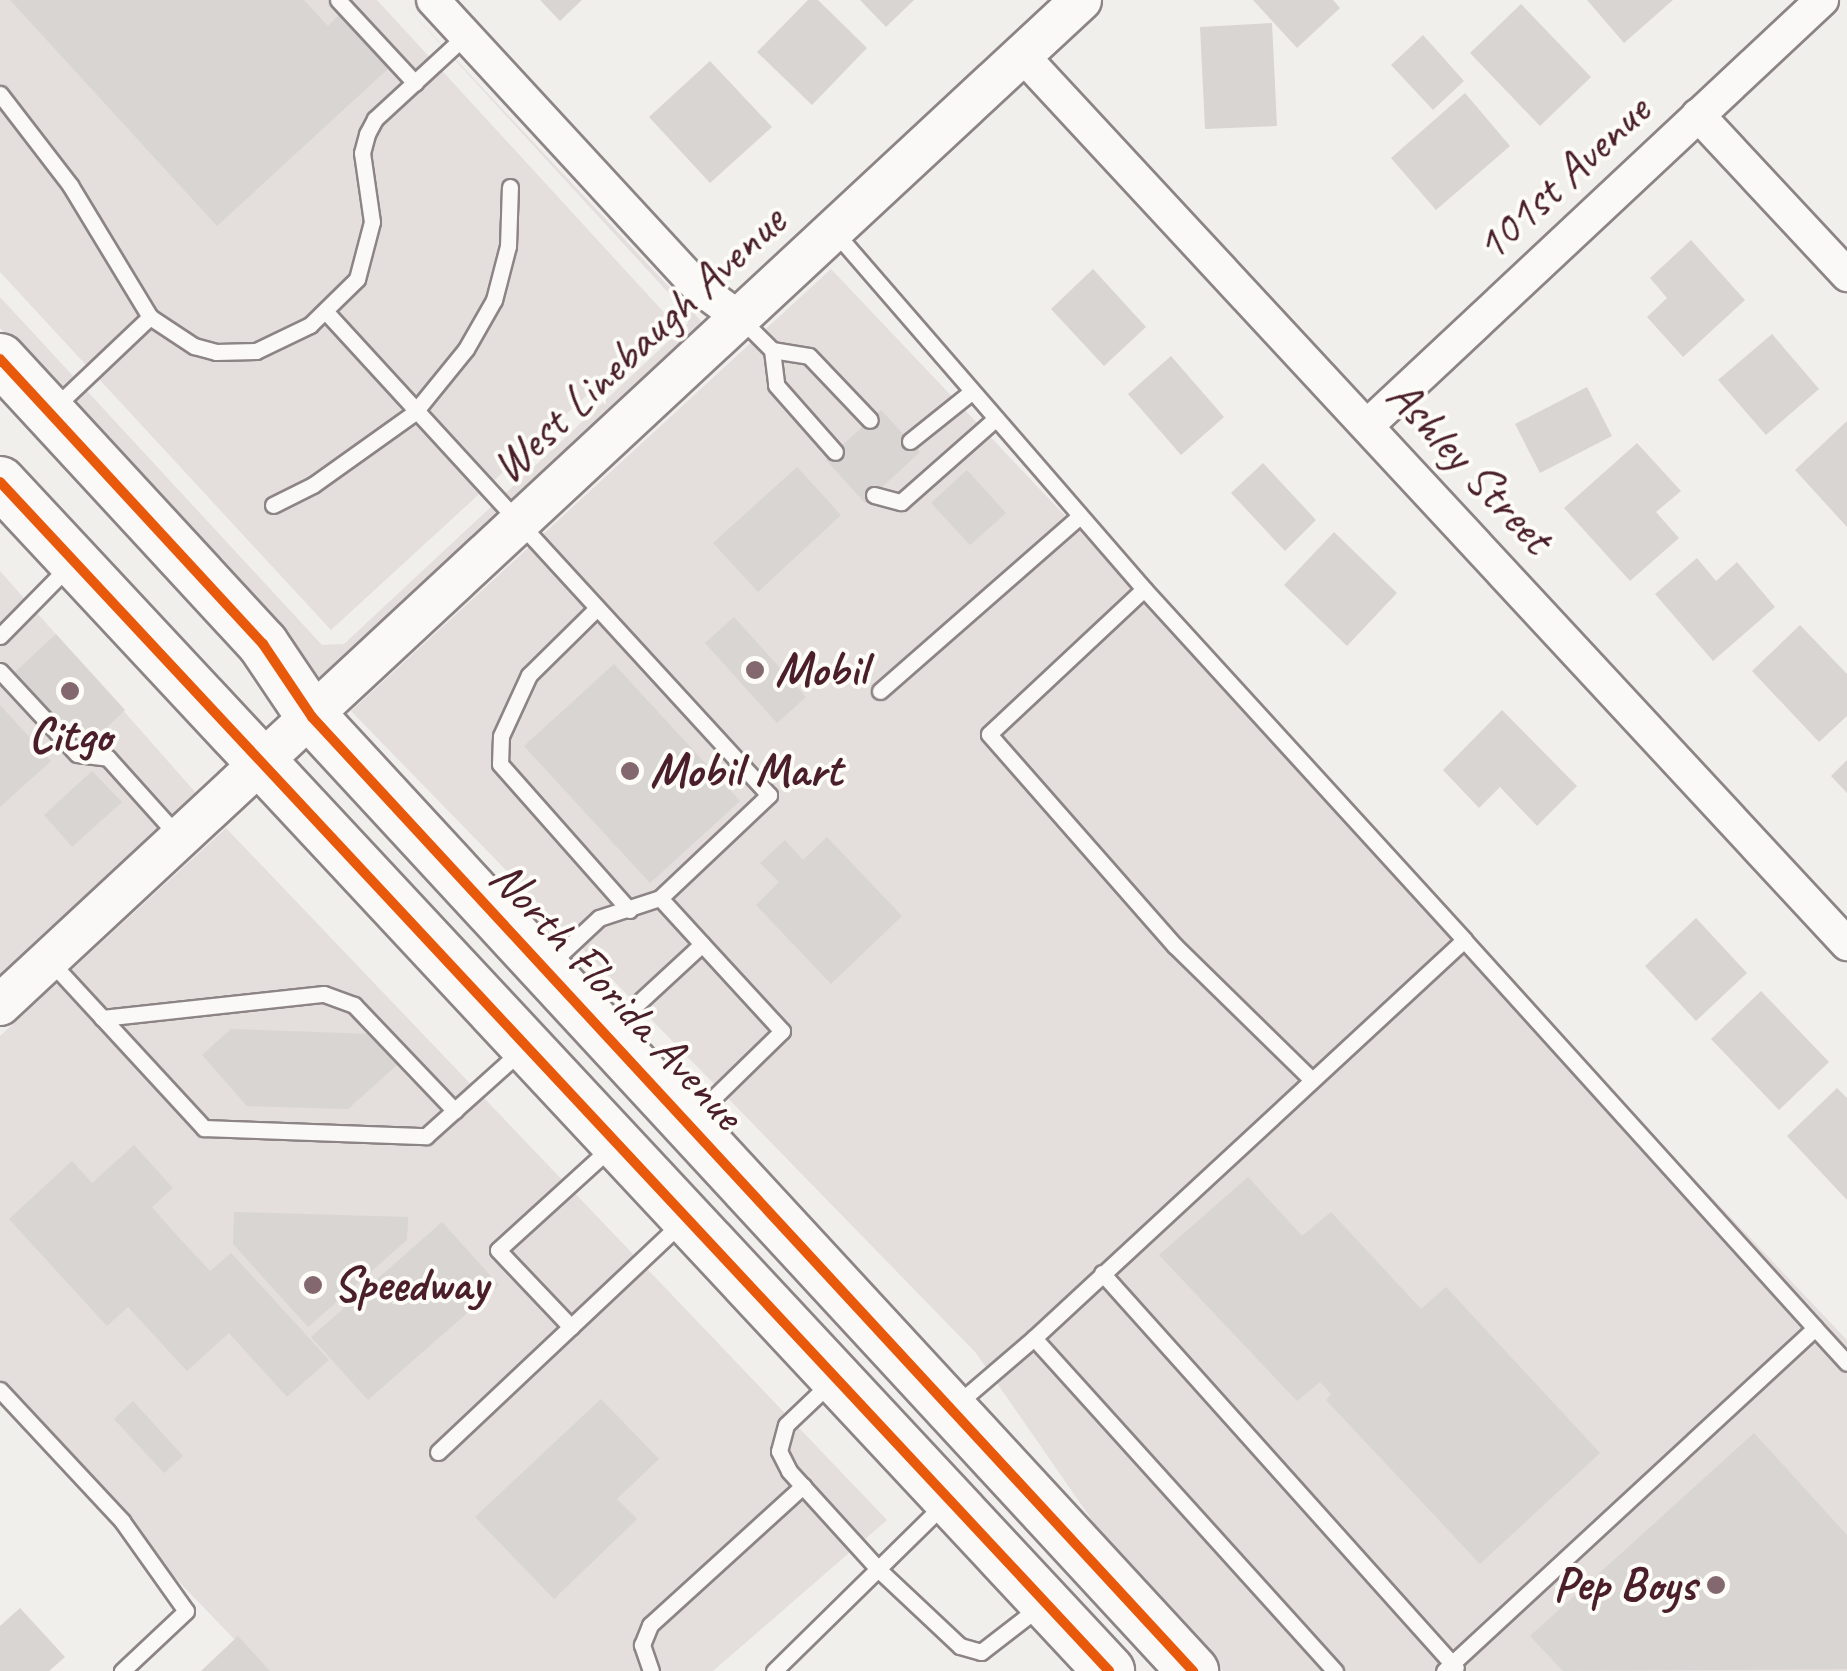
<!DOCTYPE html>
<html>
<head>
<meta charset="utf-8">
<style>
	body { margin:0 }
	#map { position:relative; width:1847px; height:1671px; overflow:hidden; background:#f1efec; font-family:Caveat,sans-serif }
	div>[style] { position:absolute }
	.built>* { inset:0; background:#e4dedd }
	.building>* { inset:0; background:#d8d5d3 }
	.roads { filter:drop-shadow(2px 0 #8d8485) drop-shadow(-2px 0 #8d8485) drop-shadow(0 2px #8d8485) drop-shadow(0 -2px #8d8485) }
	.service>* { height:15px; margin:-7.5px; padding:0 7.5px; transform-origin:7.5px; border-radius:7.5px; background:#faf9f7 }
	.minor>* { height:32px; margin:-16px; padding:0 16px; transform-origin:16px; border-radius:16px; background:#faf9f7 }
	.tertiary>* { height:40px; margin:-20px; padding:0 20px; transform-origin:20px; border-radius:20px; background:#faf9f7 }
	.primary>* { height:50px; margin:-25px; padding:0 25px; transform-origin:25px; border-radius:25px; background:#faf9f7 }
	.cycleway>* { height:10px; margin:-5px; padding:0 5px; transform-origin:5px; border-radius:5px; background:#e8590c }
	.dots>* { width:28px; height:28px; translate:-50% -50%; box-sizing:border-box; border:5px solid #fdfcf7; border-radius:50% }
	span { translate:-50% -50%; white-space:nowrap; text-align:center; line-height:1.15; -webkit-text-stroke:8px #fdfcf7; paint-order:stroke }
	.street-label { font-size:48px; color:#4a1f2b }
	.poi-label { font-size:48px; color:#4a1f2b; font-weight:700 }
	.left { translate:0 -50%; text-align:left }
	.right { translate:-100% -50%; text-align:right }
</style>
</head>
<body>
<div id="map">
	<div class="built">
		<div style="clip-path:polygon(0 0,377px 0,670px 319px,331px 630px,0 272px)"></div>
		<div style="clip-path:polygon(400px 0,702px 322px,320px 678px,0 328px,0 297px,322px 645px,344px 644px,688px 323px,686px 312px)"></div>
		<div style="clip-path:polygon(831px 269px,1847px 1340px,1847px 1671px,1223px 1671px,1119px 1559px,976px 1353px,351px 711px)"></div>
		<div style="clip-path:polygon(0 571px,196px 793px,0 975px)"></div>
		<div style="clip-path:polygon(226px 828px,887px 1520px,713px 1671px,265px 1671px,0 1396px,0 1036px)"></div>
	</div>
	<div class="building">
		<div style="clip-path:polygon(10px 0,304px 0,328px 26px,341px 13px,390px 67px,217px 226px)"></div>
		<div style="clip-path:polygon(540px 0,582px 0,560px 21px)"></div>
		<div style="clip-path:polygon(808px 0,818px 0,867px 48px,812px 105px,757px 52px)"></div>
		<div style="clip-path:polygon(860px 0,914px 0,886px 27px)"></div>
		<div style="clip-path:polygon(1253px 0,1333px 0,1340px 8px,1297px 48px)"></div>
		<div style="clip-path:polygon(1587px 0,1673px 0,1624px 43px)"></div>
		<div style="clip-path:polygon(1521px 4px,1591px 77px,1540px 126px,1470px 53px)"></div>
		<div style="clip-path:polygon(1272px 23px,1277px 126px,1205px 129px,1200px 27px)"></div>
		<div style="clip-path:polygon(1423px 35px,1464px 81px,1433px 110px,1391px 65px)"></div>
		<div style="clip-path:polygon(710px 61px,772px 127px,710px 183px,649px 117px)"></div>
		<div style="clip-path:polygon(1465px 93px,1510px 146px,1436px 210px,1391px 158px)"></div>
		<div style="clip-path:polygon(1691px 240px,1745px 300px,1683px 357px,1647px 317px,1667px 298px,1650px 278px)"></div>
		<div style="clip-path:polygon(1093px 269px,1146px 327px,1104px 366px,1051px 309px)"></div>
		<div style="clip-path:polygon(1772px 334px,1819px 389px,1766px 435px,1718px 380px)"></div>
		<div style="clip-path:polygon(1171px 356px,1224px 417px,1181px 455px,1128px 394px)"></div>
		<div style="clip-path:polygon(1587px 387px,1612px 436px,1540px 473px,1515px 424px)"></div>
		<div style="clip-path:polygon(881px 410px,920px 452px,865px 503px,826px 460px)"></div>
		<div style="clip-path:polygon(1847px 421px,1847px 527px,1795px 470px)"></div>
		<div style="clip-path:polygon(1637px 443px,1681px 491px,1656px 512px,1679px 538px,1630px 581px,1564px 508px)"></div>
		<div style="clip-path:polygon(1263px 463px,1316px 520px,1285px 551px,1231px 493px)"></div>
		<div style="clip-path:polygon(797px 467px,841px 515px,758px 592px,713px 543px)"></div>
		<div style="clip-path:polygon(967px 470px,1006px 513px,970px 545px,931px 503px)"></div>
		<div style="clip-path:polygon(1334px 532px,1397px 593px,1347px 646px,1284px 585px)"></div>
		<div style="clip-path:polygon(1697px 558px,1716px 581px,1737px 562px,1775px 607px,1713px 661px,1655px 594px)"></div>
		<div style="clip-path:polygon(734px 617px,806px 697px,777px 723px,705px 643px)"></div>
		<div style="clip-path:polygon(1800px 625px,1847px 674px,1847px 716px,1819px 742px,1752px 671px)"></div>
		<div style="clip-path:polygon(56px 634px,125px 710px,84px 749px,14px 673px)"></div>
		<div style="clip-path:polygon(614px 664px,740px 801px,650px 883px,524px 746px)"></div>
		<div style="clip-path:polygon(0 705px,51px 761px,0 807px)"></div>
		<div style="clip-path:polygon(1502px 710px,1577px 786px,1537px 826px,1500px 787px,1479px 808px,1443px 770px)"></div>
		<div style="clip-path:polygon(1847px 760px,1847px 793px,1831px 776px)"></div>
		<div style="clip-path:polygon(92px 771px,122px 802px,72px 847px,44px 815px)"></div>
		<div style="clip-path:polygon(827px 837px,902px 916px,831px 984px,756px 905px,779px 882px,760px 863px,785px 840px,803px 860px)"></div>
		<div style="clip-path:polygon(1696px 918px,1747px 973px,1696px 1021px,1645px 966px)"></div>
		<div style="clip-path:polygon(1761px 991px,1829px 1062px,1779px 1110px,1711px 1039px)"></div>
		<div style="clip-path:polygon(231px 1029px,371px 1034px,398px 1064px,348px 1109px,247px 1106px,202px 1055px)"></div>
		<div style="clip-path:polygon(1837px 1088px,1847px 1098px,1847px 1200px,1787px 1136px)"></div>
		<div style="clip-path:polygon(134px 1145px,173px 1188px,152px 1207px,171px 1229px,210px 1271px,231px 1253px,329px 1360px,287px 1397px,229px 1333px,187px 1371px,128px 1307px,107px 1326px,9px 1219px,72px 1161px,92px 1183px)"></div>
		<div style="clip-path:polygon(1248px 1177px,1302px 1236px,1331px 1212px,1421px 1309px,1446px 1287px,1600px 1453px,1480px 1564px,1326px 1400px,1331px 1394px,1320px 1382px,1297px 1401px,1159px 1255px)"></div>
		<div style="clip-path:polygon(234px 1212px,408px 1217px,407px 1240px,308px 1327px,233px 1244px)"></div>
		<div style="clip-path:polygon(442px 1222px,499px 1285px,368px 1400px,311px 1337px)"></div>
		<div style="clip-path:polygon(601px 1399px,659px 1459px,617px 1499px,637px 1519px,554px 1599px,475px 1517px)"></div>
		<div style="clip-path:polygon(133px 1401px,183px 1456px,164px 1473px,114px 1419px)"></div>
		<div style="clip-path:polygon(1754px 1433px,1847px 1535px,1847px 1669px,1563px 1671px,1530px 1636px)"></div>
		<div style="clip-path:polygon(20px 1608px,65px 1657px,49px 1671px,0 1671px,0 1626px)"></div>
		<div style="clip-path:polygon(238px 1636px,270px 1671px,201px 1671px)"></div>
	</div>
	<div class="roads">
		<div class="service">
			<div style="left:338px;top:0;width:113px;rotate:47.1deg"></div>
			<div style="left:0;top:94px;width:115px;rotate:52.4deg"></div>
			<div style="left:70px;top:185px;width:154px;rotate:58.8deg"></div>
			<div style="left:150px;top:317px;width:53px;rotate:33.4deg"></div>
			<div style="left:194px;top:346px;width:23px;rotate:15deg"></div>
			<div style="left:216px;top:352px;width:40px;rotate:-1.4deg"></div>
			<div style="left:256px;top:351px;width:60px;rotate:-25.7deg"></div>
			<div style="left:310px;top:325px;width:66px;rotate:-44.4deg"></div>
			<div style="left:357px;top:279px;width:59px;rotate:-75.3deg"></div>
			<div style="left:372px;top:222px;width:70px;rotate:-98.2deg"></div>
			<div style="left:362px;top:153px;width:20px;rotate:-75deg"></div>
			<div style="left:367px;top:134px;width:17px;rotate:-62deg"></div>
			<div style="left:375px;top:119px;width:122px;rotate:-42.7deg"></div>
			<div style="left:833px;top:230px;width:475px;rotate:49.1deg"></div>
			<div style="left:327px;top:313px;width:654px;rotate:47.48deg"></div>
			<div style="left:769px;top:795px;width:150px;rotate:136.6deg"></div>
			<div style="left:660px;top:898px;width:64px;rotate:161.8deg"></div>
			<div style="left:599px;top:918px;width:67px;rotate:136.8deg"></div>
			<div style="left:740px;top:318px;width:45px;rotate:45deg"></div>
			<div style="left:772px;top:350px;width:37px;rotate:9deg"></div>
			<div style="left:809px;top:356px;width:88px;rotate:46.4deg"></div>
			<div style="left:772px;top:350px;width:35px;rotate:83deg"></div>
			<div style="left:776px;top:385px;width:89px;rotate:48.6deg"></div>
			<div style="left:55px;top:407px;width:131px;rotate:-43.5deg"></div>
			<div style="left:910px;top:441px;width:77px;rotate:-38.7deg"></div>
			<div style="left:874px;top:495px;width:28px;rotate:15deg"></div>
			<div style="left:901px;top:502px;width:123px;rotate:-41.4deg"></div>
			<div style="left:273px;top:505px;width:45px;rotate:-26.6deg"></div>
			<div style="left:313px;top:485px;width:124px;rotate:-35.5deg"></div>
			<div style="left:414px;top:413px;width:82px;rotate:-50.9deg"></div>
			<div style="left:466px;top:349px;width:56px;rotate:-60.3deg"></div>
			<div style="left:494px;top:300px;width:56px;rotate:-75.5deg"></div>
			<div style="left:508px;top:246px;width:59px;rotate:-88.1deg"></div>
			<div style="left:596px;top:609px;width:94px;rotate:135.4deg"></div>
			<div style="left:529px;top:675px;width:67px;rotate:114.7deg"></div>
			<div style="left:501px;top:736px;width:28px;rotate:92deg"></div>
			<div style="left:500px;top:764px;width:195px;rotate:48.5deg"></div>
			<div style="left:0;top:636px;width:101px;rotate:-45.4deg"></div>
			<div style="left:0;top:671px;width:113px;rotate:47.1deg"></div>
			<div style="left:77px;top:754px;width:31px;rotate:7deg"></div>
			<div style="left:108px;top:758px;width:105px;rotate:48.1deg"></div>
			<div style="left:880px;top:691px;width:264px;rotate:-41.2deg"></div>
			<div style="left:660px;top:898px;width:62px;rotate:47.6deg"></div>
			<div style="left:49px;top:960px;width:229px;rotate:47.3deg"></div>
			<div style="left:204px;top:1128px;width:222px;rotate:2.1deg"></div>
			<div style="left:426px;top:1136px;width:130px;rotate:-41.9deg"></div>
			<div style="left:102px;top:1018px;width:223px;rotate:-6.2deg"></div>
			<div style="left:324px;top:994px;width:32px;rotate:20deg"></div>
			<div style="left:354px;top:1005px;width:146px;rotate:46.4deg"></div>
			<div style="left:610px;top:1029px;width:125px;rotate:-42.7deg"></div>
			<div style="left:702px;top:944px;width:118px;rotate:47.4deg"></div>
			<div style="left:782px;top:1031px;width:123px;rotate:135.7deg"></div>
			<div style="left:1311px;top:1079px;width:190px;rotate:-135.6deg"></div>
			<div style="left:1175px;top:946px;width:282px;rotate:-131.3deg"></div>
			<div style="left:989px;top:734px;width:212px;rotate:-43.1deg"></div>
			<div style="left:1144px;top:589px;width:475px;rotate:47.6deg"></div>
			<div style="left:1102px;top:1273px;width:530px;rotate:48.13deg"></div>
			<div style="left:571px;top:1327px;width:106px;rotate:-133.5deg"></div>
			<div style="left:498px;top:1250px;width:151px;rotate:-42.3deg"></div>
			<div style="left:1034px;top:1338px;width:586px;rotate:-42.79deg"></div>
			<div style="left:1464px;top:940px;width:523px;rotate:47.87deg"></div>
			<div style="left:829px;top:1384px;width:59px;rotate:136.4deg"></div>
			<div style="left:786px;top:1425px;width:27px;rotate:105deg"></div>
			<div style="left:779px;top:1451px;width:22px;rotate:63deg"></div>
			<div style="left:789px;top:1471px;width:134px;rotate:47.7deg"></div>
			<div style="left:879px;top:1570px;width:111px;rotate:43.2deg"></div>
			<div style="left:960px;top:1646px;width:22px;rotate:16deg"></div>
			<div style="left:981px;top:1652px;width:72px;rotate:-37.7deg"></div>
			<div style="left:0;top:1390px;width:179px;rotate:47deg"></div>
			<div style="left:122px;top:1521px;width:110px;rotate:54.6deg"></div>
			<div style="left:186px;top:1611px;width:88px;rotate:136.8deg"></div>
			<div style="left:957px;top:1404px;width:101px;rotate:-40.6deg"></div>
			<div style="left:1034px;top:1338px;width:449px;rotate:47.9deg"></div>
			<div style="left:438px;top:1452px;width:334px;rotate:-43.3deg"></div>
			<div style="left:651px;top:1671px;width:28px;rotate:-109deg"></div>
			<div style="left:642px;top:1645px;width:22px;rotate:-68deg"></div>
			<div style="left:650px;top:1625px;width:207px;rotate:-42.3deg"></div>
			<div style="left:774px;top:1671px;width:237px;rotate:-44.5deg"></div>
			<div style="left:1444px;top:1671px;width:505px;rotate:-42.75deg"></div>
			<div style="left:1815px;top:1328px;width:47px;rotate:47.6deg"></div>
		</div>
		<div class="minor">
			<div style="left:433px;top:0;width:392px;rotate:47.3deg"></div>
			<div style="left:699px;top:288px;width:51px;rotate:36.2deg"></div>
			<div style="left:1022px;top:55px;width:1213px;rotate:47.14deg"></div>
			<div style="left:1698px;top:115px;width:219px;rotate:47deg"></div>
			<div style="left:1368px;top:425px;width:622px;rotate:-43.11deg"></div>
		</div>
		<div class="tertiary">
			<div style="left:0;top:1005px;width:1476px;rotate:-42.91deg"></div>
		</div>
		<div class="primary">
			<div style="left:0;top:359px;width:388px;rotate:47.3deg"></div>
			<div style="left:263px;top:644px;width:88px;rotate:56.1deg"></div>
			<div style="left:312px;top:717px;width:1299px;rotate:47.28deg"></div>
			<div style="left:0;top:482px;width:1626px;rotate:46.99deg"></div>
		</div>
	</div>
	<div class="cycleway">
		<div style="left:0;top:359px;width:388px;rotate:47.3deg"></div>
		<div style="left:263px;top:644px;width:88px;rotate:56.1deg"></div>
		<div style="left:312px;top:717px;width:1299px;rotate:47.28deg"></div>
		<div style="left:0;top:482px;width:1626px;rotate:46.99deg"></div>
	</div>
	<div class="dots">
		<div style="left:755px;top:670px;background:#84686f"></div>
		<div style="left:70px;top:691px;background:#84686f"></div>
		<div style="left:630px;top:771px;background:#84686f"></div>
		<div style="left:313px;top:1285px;background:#84686f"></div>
		<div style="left:1716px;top:1585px;background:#84686f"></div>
	</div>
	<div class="street-label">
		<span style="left:1562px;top:178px;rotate:-43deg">101st Avenue</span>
		<span style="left:638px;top:344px;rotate:-43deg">West Linebaugh Avenue</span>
		<span style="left:1470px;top:466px;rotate:47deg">Ashley Street</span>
		<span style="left:617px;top:995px;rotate:47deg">North Florida Avenue</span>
	</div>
	<div class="poi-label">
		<span class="left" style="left:775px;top:670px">Mobil</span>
		<span style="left:70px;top:736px">Citgo</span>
		<span class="left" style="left:650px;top:771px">Mobil Mart</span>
		<span class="left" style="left:333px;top:1285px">Speedway</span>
		<span class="right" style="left:1696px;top:1585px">Pep Boys</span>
	</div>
</div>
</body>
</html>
